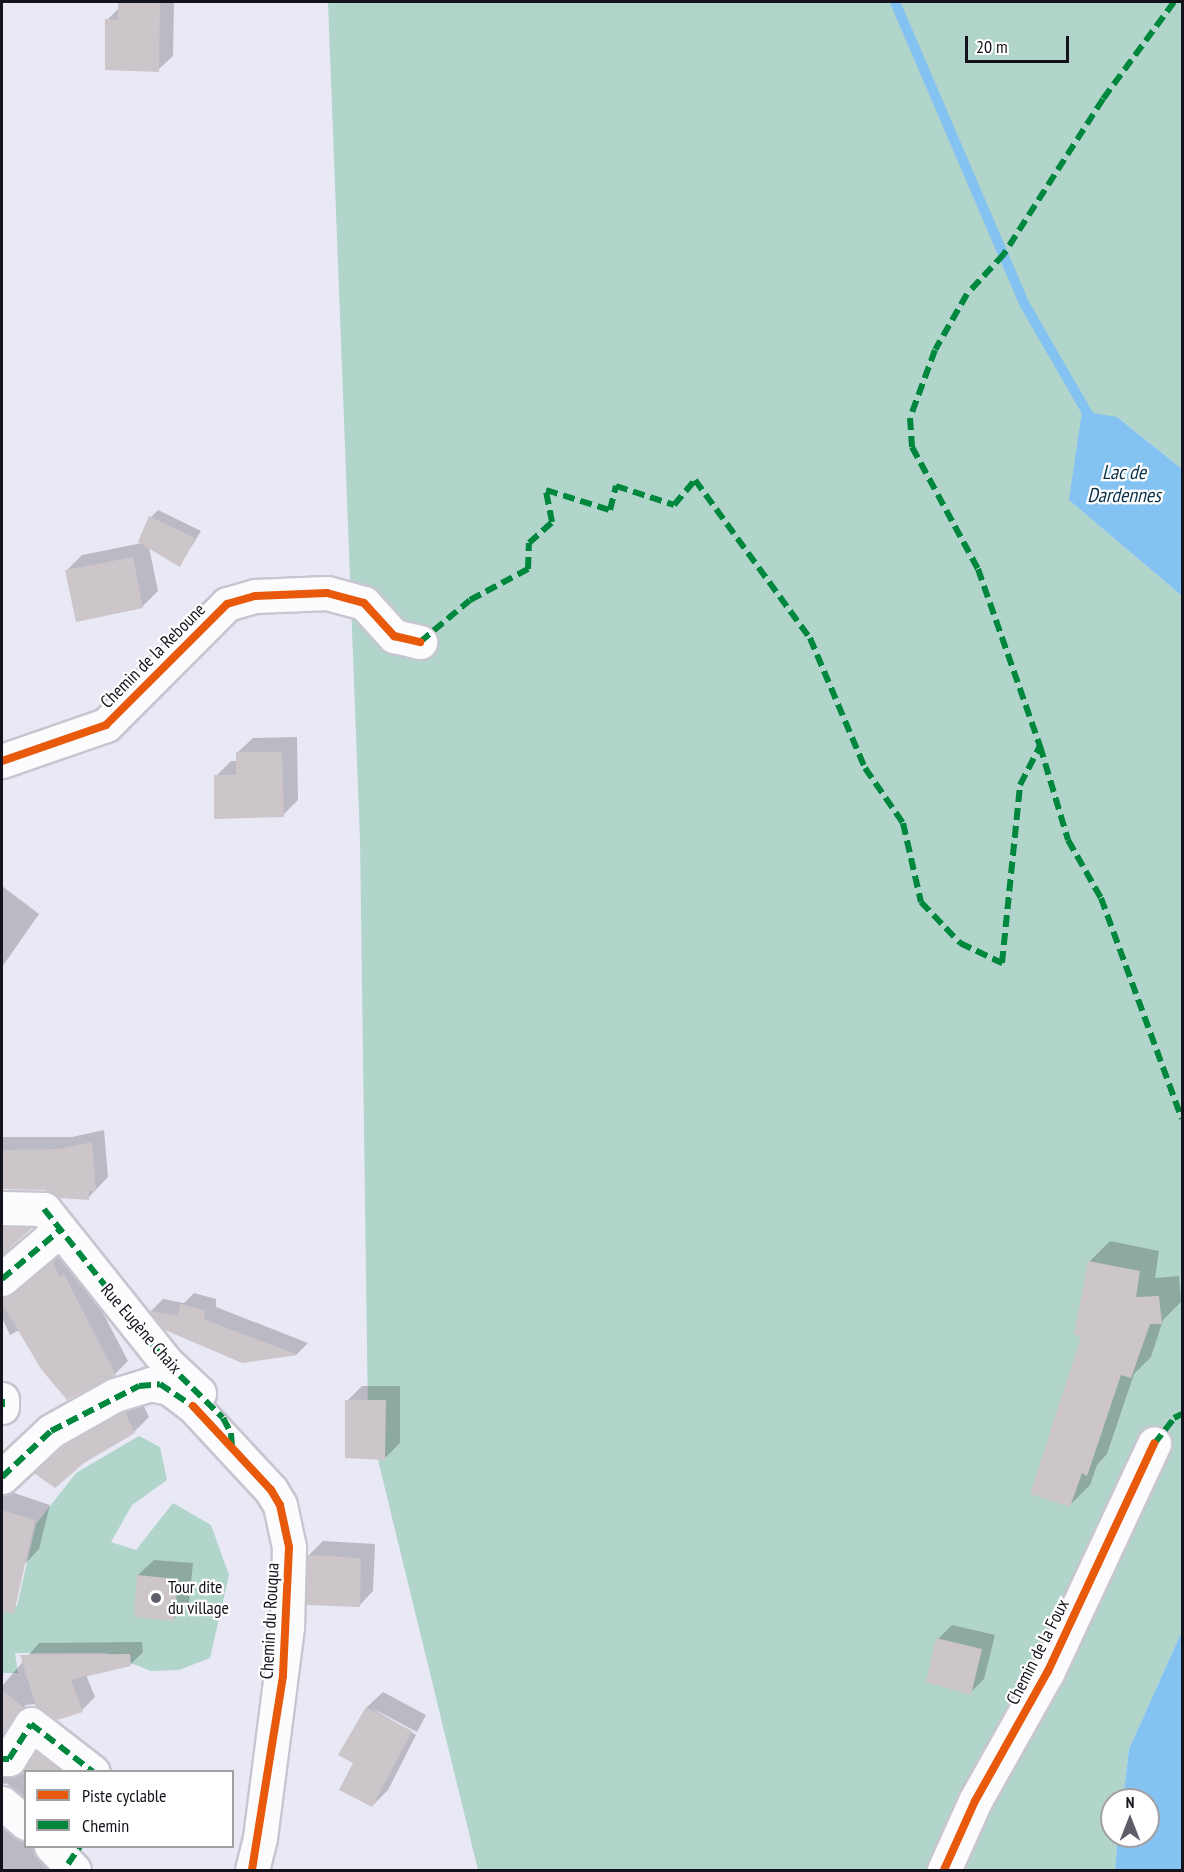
<!DOCTYPE html>
<html>
<head>
<meta charset="utf-8">
<style>
	body { margin:0 }
	#map { position:relative; width:1184px; height:1872px; overflow:hidden; background:#e9e8f5; font-family:"PT Sans Narrow",sans-serif }
	div>[style] { position:absolute }
	.green>* { inset:0; background:#b1d4cb }
	.water>* { inset:0; background:#84c2f2 }
	.shadow>* { inset:0; background:#0003 }
	.stream>* { height:10px; margin:-5px; padding:0 5px; transform-origin:5px; border-radius:5px; background:#84c2f2 }
	.building>* { inset:0; background:#ccc5ca }
	.roads { filter:drop-shadow(2px 0 #c7c6d0) drop-shadow(-2px 0 #c7c6d0) drop-shadow(0 2px #c7c6d0) drop-shadow(0 -2px #c7c6d0) }
	.minor>* { height:33px; margin:-16.5px; padding:0 16.5px; transform-origin:16.5px; border-radius:16.5px; background:#fcfcfe }
	.quiet>* { height:6px; margin-top:-3px; transform-origin:0; background:repeating-linear-gradient(90deg,#00873e 0 12px,transparent 0 18px) }
	.cycleway>* { height:8px; margin:-4px; padding:0 4px; transform-origin:4px; border-radius:4px; background:#e8590c }
	.dots>* { width:16px; height:16px; translate:-50% -50%; box-sizing:border-box; border:3px solid #fff; border-radius:50% }
	span { translate:-50% -50%; white-space:nowrap; text-align:center; line-height:1.15; -webkit-text-stroke:4.5px #fff; paint-order:stroke }
	.street-label { font-size:18px; color:#14131c }
	.poi-label { font-size:18px; color:#14131c }
	.left { translate:0 -50%; text-align:left }
	.water-label { font-size:20px; color:#0a314a; font-style:italic }
	.frame { position:absolute; inset:0; border:3px solid #14131c; pointer-events:none }
	.legend { position:absolute; left:24px; top:1770px; width:210px; height:78px; box-sizing:border-box; background:#fff; border:2px solid #a1a1a4; margin:0; padding:8px 10px; list-style:none; font-size:18px; color:#14131c }
	.legend li { display:flex; align-items:center; gap:12px; height:30px }
	.legend b { width:30px; border:2px solid #a1a1a4 }
	.north { position:absolute; left:1100px; top:1788px; width:60px; height:60px; box-sizing:border-box; background:#fff; border:2px solid #a1a1a4; border-radius:50%; rotate:0deg; font-size:16px; font-weight:700; line-height:24px; text-align:center; color:#14131c }
	.north::after { content:''; display:block; margin:auto; width:21px; height:27px; background:#5f5e68; clip-path:polygon(50% 0,100% 100%,50% 72%,0 100%) }
	.scale { position:absolute; left:965px; top:36px; width:104px; height:27px; box-sizing:border-box; border:3px solid #14131c; border-top:0; padding-left:8px; font-size:18px; line-height:21px; white-space:nowrap; color:#14131c; -webkit-text-stroke:4px #fff; paint-order:stroke }
</style>
</head>
<body>
<div id="map">
	<div class="green">
		<div style="clip-path:polygon(328px 2px,1182px 2px,1182px 469px,1117px 417px,1069px 500px,1182px 596px,1182px 1631px,1129px 1749px,1123px 1800px,1112px 1800px,1112px 1836px,1118px 1836px,1115px 1870px,478px 1870px,368px 1419px,360px 839px)"></div>
		<div style="clip-path:polygon(139px 1436px,160px 1447px,167px 1480px,132px 1505px,111px 1542px,136px 1550px,173px 1503px,211px 1525px,229px 1575px,210px 1658px,179px 1670px,151px 1671px,105px 1653px,15px 1653px,18px 1673px,2px 1673px,2px 1606px,17px 1606px,36px 1524px,76px 1473px)"></div>
	</div>
	<div class="water">
		<div style="clip-path:polygon(1082px 411px,1117px 417px,1182px 469px,1182px 596px,1069px 500px)"></div>
		<div style="clip-path:polygon(1182px 1631px,1182px 1870px,1115px 1870px,1118px 1836px,1148px 1836px,1148px 1800px,1123px 1800px,1129px 1749px)"></div>
	</div>
	<div class="shadow">
		<div style="clip-path:polygon(120px 2px,174px 2px,173px 56px,158px 70px,107px 20px,120px 7px)"></div>
		<div style="clip-path:polygon(158px 510px,201px 531px,180px 565px,149px 547px,158px 591px,142px 607px,66px 571px,82px 555px,142px 543px,151px 517px)"></div>
		<div style="clip-path:polygon(297px 737px,298px 800px,283px 815px,216px 776px,231px 761px,237px 761px,237px 753px,253px 738px)"></div>
		<div style="clip-path:polygon(2px 886px,39px 914px,2px 967px)"></div>
		<div style="clip-path:polygon(104px 1130px,108px 1177px,88px 1198px,45px 1189px,2px 1188px,2px 1137px,72px 1137px)"></div>
		<div style="clip-path:polygon(2px 1205px,43px 1215px,2px 1253px)"></div>
		<div style="clip-path:polygon(1110px 1241px,1159px 1251px,1155px 1278px,1179px 1276px,1181px 1302px,1163px 1320px,1151px 1357px,1134px 1374px,1107px 1454px,1097px 1465px,1090px 1485px,1070px 1505px,1090px 1261px)"></div>
		<div style="clip-path:polygon(65px 1250px,77px 1263px,128px 1361px,115px 1374px,19px 1330px,10px 1335px,2px 1318px,2px 1279px,19px 1285px,7px 1298px)"></div>
		<div style="clip-path:polygon(194px 1293px,216px 1299px,216px 1307px,308px 1343px,297px 1354px,242px 1362px,166px 1329px,151px 1311px,163px 1299px,184px 1303px)"></div>
		<div style="clip-path:polygon(362px 1386px,400px 1386px,400px 1443px,385px 1458px,347px 1401px)"></div>
		<div style="clip-path:polygon(140px 1398px,149px 1417px,134px 1432px,50px 1458px,89px 1426px)"></div>
		<div style="clip-path:polygon(2px 1489px,50px 1505px,39px 1549px,24px 1565px,2px 1561px)"></div>
		<div style="clip-path:polygon(323px 1541px,375px 1544px,373px 1591px,359px 1606px,309px 1555px)"></div>
		<div style="clip-path:polygon(154px 1560px,193px 1563px,189px 1603px,174px 1619px,138px 1575px)"></div>
		<div style="clip-path:polygon(952px 1625px,995px 1635px,984px 1679px,970px 1693px,938px 1639px)"></div>
		<div style="clip-path:polygon(142px 1642px,143px 1652px,130px 1665px,86px 1675px,95px 1697px,82px 1710px,57px 1719px,34px 1704px,26px 1705px,2px 1736px,2px 1686px,39px 1643px)"></div>
		<div style="clip-path:polygon(383px 1692px,426px 1715px,417px 1732px,370px 1707px,416px 1735px,388px 1790px,372px 1806px,355px 1762px,340px 1755px,367px 1707px)"></div>
		<div style="clip-path:polygon(50px 1740px,78px 1772px,26px 1772px,26px 1798px,6px 1783px,2px 1785px,2px 1758px,6px 1763px,29px 1763px)"></div>
		<div style="clip-path:polygon(2px 1801px,26px 1823px,26px 1846px,51px 1846px,71px 1870px,2px 1870px)"></div>
	</div>
	<div class="stream">
		<div style="left:895px;top:2px;width:330px;rotate:66.8deg"></div>
		<div style="left:1025px;top:305px;width:134px;rotate:60deg"></div>
	</div>
	<div class="building">
		<div style="clip-path:polygon(118px 2px,160px 2px,159px 72px,105px 70px,105px 19px,118px 20px)"></div>
		<div style="clip-path:polygon(149px 516px,195px 538px,180px 567px,138px 542px)"></div>
		<div style="clip-path:polygon(133px 557px,143px 608px,76px 622px,65px 570px)"></div>
		<div style="clip-path:polygon(236px 752px,282px 752px,284px 817px,214px 819px,214px 775px,236px 775px)"></div>
		<div style="clip-path:polygon(92px 1142px,96px 1191px,89px 1191px,89px 1200px,60px 1198px,44px 1190px,2px 1189px,2px 1150px,58px 1149px)"></div>
		<div style="clip-path:polygon(2px 1227px,33px 1227px,2px 1255px)"></div>
		<div style="clip-path:polygon(52px 1261px,60px 1277px,64px 1274px,116px 1375px,67px 1400px,41px 1369px,2px 1303px,2px 1297px,14px 1293px)"></div>
		<div style="clip-path:polygon(1088px 1261px,1140px 1271px,1136px 1297px,1159px 1296px,1162px 1324px,1150px 1324px,1131px 1378px,1121px 1375px,1087px 1476px,1082px 1473px,1070px 1507px,1030px 1494px,1081px 1337px,1074px 1334px)"></div>
		<div style="clip-path:polygon(180px 1304px,205px 1310px,204px 1319px,298px 1355px,242px 1363px,165px 1330px,149px 1311px,178px 1315px)"></div>
		<div style="clip-path:polygon(345px 1400px,386px 1400px,385px 1460px,345px 1458px)"></div>
		<div style="clip-path:polygon(125px 1412px,135px 1433px,84px 1463px,55px 1488px,34px 1473px,62px 1446px)"></div>
		<div style="clip-path:polygon(2px 1510px,35px 1520px,14px 1613px,2px 1612px)"></div>
		<div style="clip-path:polygon(308px 1555px,361px 1558px,360px 1607px,306px 1605px)"></div>
		<div style="clip-path:polygon(137px 1575px,178px 1579px,174px 1621px,134px 1617px)"></div>
		<div style="clip-path:polygon(936px 1638px,982px 1649px,971px 1695px,926px 1682px)"></div>
		<div style="clip-path:polygon(130px 1654px,131px 1666px,71px 1680px,83px 1712px,57px 1720px,36px 1706px,20px 1655px)"></div>
		<div style="clip-path:polygon(2px 1690px,23px 1707px,2px 1736px)"></div>
		<div style="clip-path:polygon(366px 1707px,412px 1731px,372px 1807px,339px 1790px,353px 1763px,338px 1755px)"></div>
		<div style="clip-path:polygon(36px 1751px,62px 1772px,22px 1772px)"></div>
	</div>
	<div class="roads">
		<div class="minor">
			<div style="left:2px;top:761px;width:110px;rotate:-19.1deg"></div>
			<div style="left:106px;top:725px;width:171px;rotate:-45deg"></div>
			<div style="left:227px;top:604px;width:29px;rotate:-16deg"></div>
			<div style="left:255px;top:596px;width:72px;rotate:-2.4deg"></div>
			<div style="left:327px;top:593px;width:38px;rotate:15deg"></div>
			<div style="left:364px;top:603px;width:45px;rotate:47.7deg"></div>
			<div style="left:394px;top:636px;width:27px;rotate:13deg"></div>
			<div style="left:2px;top:1208px;width:42px;rotate:1.4deg"></div>
			<div style="left:44px;top:1209px;width:197px;rotate:51.4deg"></div>
			<div style="left:167px;top:1363px;width:44px;rotate:43.2deg"></div>
			<div style="left:2px;top:1279px;width:76px;rotate:-40.2deg"></div>
			<div style="left:2px;top:1399px;width:8px;rotate:90deg"></div>
			<div style="left:2px;top:1477px;width:67px;rotate:-43.2deg"></div>
			<div style="left:51px;top:1431px;width:73px;rotate:-29.4deg"></div>
			<div style="left:115px;top:1395px;width:37px;rotate:-17deg"></div>
			<div style="left:150px;top:1384px;width:19px;rotate:12deg"></div>
			<div style="left:169px;top:1388px;width:30px;rotate:37deg"></div>
			<div style="left:193px;top:1406px;width:115px;rotate:47.1deg"></div>
			<div style="left:271px;top:1490px;width:17px;rotate:59deg"></div>
			<div style="left:280px;top:1505px;width:43px;rotate:77.9deg"></div>
			<div style="left:289px;top:1547px;width:80px;rotate:91.4deg"></div>
			<div style="left:287px;top:1627px;width:213px;rotate:97.3deg"></div>
			<div style="left:260px;top:1838px;width:33px;rotate:104deg"></div>
			<div style="left:2px;top:1759px;width:7px"></div>
			<div style="left:9px;top:1759px;width:41px;rotate:-57.8deg"></div>
			<div style="left:31px;top:1724px;width:78px;rotate:37.7deg"></div>
			<div style="left:2px;top:1803px;width:31px;rotate:40deg"></div>
			<div style="left:51px;top:1846px;width:33px;rotate:46deg"></div>
			<div style="left:944px;top:1870px;width:76px;rotate:-65.8deg"></div>
			<div style="left:975px;top:1801px;width:149px;rotate:-60.7deg"></div>
			<div style="left:1048px;top:1671px;width:251px;rotate:-65deg"></div>
		</div>
	</div>
	<div class="quiet">
		<div style="left:1174px;top:2px;width:120px;rotate:126.2deg"></div>
		<div style="left:1103px;top:99px;width:184px;rotate:122.6deg"></div>
		<div style="left:1004px;top:254px;width:54px;rotate:132.8deg"></div>
		<div style="left:967px;top:294px;width:64px;rotate:119.7deg"></div>
		<div style="left:935px;top:350px;width:72px;rotate:110.2deg"></div>
		<div style="left:910px;top:418px;width:29px;rotate:86deg"></div>
		<div style="left:912px;top:447px;width:139px;rotate:61.6deg"></div>
		<div style="left:978px;top:569px;width:188px;rotate:70.7deg"></div>
		<div style="left:1040px;top:746px;width:98px;rotate:73.4deg"></div>
		<div style="left:1068px;top:840px;width:67px;rotate:60.4deg"></div>
		<div style="left:1101px;top:898px;width:235px;rotate:69.9deg"></div>
		<div style="left:420px;top:642px;width:65px;rotate:-40deg"></div>
		<div style="left:470px;top:600px;width:66px;rotate:-28.1deg"></div>
		<div style="left:528px;top:569px;width:26px;rotate:-88deg"></div>
		<div style="left:529px;top:543px;width:31px;rotate:-42deg"></div>
		<div style="left:552px;top:522px;width:33px;rotate:-101deg"></div>
		<div style="left:546px;top:490px;width:67px;rotate:17.4deg"></div>
		<div style="left:610px;top:510px;width:25px;rotate:-76deg"></div>
		<div style="left:616px;top:486px;width:61px;rotate:18.1deg"></div>
		<div style="left:674px;top:505px;width:33px;rotate:-50deg"></div>
		<div style="left:695px;top:480px;width:195px;rotate:54deg"></div>
		<div style="left:810px;top:638px;width:141px;rotate:67.1deg"></div>
		<div style="left:865px;top:768px;width:67px;rotate:55.4deg"></div>
		<div style="left:903px;top:823px;width:81px;rotate:77.2deg"></div>
		<div style="left:921px;top:902px;width:57px;rotate:46.4deg"></div>
		<div style="left:960px;top:943px;width:47px;rotate:25.5deg"></div>
		<div style="left:1002px;top:963px;width:179px;rotate:-84.2deg"></div>
		<div style="left:1020px;top:785px;width:44px;rotate:-62.9deg"></div>
		<div style="left:44px;top:1209px;width:197px;rotate:51.4deg"></div>
		<div style="left:167px;top:1363px;width:78px;rotate:44.5deg"></div>
		<div style="left:223px;top:1418px;width:17px;rotate:62deg"></div>
		<div style="left:231px;top:1433px;width:16px;rotate:86deg"></div>
		<div style="left:2px;top:1279px;width:76px;rotate:-40.2deg"></div>
		<div style="left:2px;top:1399px;width:8px;rotate:90deg"></div>
		<div style="left:1154px;top:1444px;width:33px;rotate:-52deg"></div>
		<div style="left:1174px;top:1418px;width:9px;rotate:-27deg"></div>
		<div style="left:2px;top:1477px;width:67px;rotate:-43.2deg"></div>
		<div style="left:51px;top:1431px;width:99px;rotate:-27.1deg"></div>
		<div style="left:139px;top:1386px;width:21px;rotate:-5deg"></div>
		<div style="left:160px;top:1384px;width:40px;rotate:34deg"></div>
		<div style="left:2px;top:1759px;width:7px"></div>
		<div style="left:9px;top:1759px;width:41px;rotate:-57.8deg"></div>
		<div style="left:31px;top:1724px;width:78px;rotate:37.7deg"></div>
		<div style="left:68px;top:1864px;width:22px;rotate:-56deg"></div>
	</div>
	<div class="cycleway">
		<div style="left:2px;top:761px;width:110px;rotate:-19.1deg"></div>
		<div style="left:106px;top:725px;width:171px;rotate:-45deg"></div>
		<div style="left:227px;top:604px;width:29px;rotate:-16deg"></div>
		<div style="left:255px;top:596px;width:72px;rotate:-2.4deg"></div>
		<div style="left:327px;top:593px;width:38px;rotate:15deg"></div>
		<div style="left:364px;top:603px;width:45px;rotate:47.7deg"></div>
		<div style="left:394px;top:636px;width:27px;rotate:13deg"></div>
		<div style="left:193px;top:1406px;width:115px;rotate:47.1deg"></div>
		<div style="left:271px;top:1490px;width:17px;rotate:59deg"></div>
		<div style="left:280px;top:1505px;width:43px;rotate:77.9deg"></div>
		<div style="left:289px;top:1547px;width:129px;rotate:92.7deg"></div>
		<div style="left:283px;top:1676px;width:196px;rotate:99.1deg"></div>
		<div style="left:944px;top:1870px;width:76px;rotate:-65.8deg"></div>
		<div style="left:975px;top:1801px;width:149px;rotate:-60.7deg"></div>
		<div style="left:1048px;top:1671px;width:251px;rotate:-65deg"></div>
	</div>
	<div class="dots">
		<div style="left:156px;top:1598px;background:#5f5e68"></div>
	</div>
	<div class="street-label">
		<span style="left:153px;top:656px;rotate:-45deg">Chemin de la Reboune</span>
		<span style="left:141px;top:1329px;rotate:49deg">Rue Eugène Chaix</span>
		<span style="left:270px;top:1621px;rotate:-87deg">Chemin du Rouqua</span>
		<span style="left:1038px;top:1652px;rotate:-63deg">Chemin de la Foux</span>
	</div>
	<div class="poi-label">
		<span class="left" style="left:168px;top:1598px">Tour dite<br>du village</span>
	</div>
	<div class="water-label">
		<span style="left:1124px;top:484px">Lac de<br>Dardennes</span>
	</div>
	<div class="frame"></div>
	<ul class="legend">
	<li><b style="height:8px;background:#e8590c"></b>Piste cyclable</li>
	<li><b style="height:8px;background:#00873e"></b>Chemin</li>
	</ul>
	<div class="north">N</div>
	<div class="scale">20 m</div>
</div>
</body>
</html>
